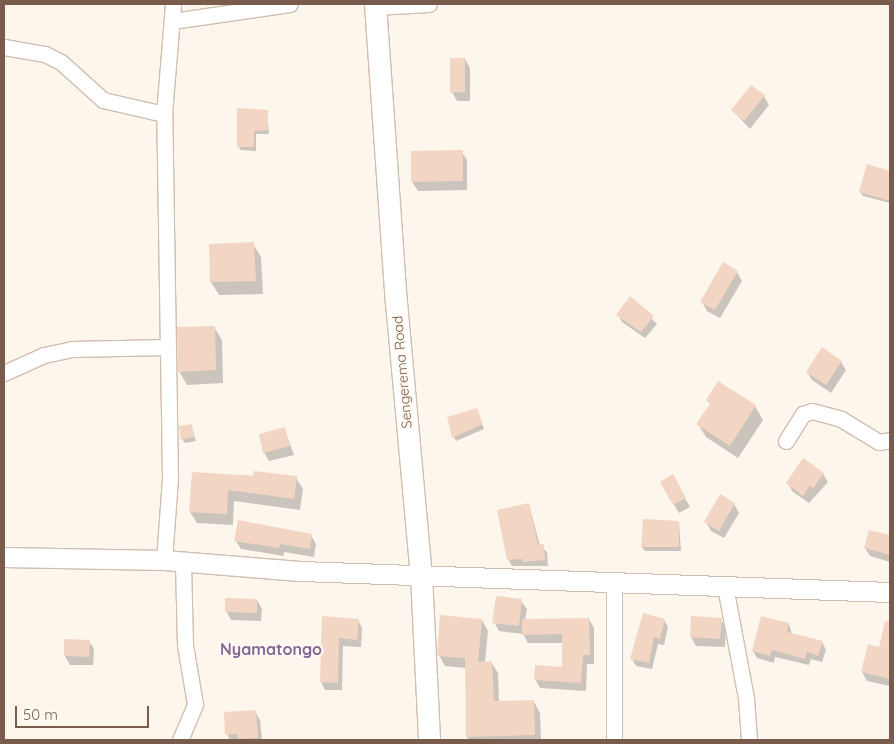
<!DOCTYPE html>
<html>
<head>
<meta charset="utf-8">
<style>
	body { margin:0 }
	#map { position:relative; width:894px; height:744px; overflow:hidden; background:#fdf6ec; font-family:Quicksand,sans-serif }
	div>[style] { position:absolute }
	.shadow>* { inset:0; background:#0003 }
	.building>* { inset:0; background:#f3d5c3 }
	.roads { filter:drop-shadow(1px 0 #d1beb0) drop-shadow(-1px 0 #d1beb0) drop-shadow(0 1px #d1beb0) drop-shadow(0 -1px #d1beb0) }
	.minor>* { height:15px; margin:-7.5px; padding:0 7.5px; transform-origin:7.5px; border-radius:7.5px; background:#fff }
	.tertiary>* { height:19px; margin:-9.5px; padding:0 9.5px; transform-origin:9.5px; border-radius:9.5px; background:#fff }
	.secondary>* { height:21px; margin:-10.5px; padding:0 10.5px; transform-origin:10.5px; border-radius:10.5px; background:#fff }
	span { translate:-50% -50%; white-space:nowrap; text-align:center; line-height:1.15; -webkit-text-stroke:4.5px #fffaf3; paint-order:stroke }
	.street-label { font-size:14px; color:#7a5c4d }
	.quarter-label { font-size:16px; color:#846695; font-weight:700 }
	.frame { position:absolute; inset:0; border:5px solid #7a5c4d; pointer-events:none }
	.scale { position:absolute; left:15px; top:706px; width:134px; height:22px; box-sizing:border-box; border:2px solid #7a5c4d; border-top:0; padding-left:6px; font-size:15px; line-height:18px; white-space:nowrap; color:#7a5c4d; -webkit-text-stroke:4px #fffaf3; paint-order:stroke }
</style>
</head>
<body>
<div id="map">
	<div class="shadow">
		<div style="clip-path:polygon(465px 59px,470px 68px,470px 101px,457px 101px,452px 92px)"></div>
		<div style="clip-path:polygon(764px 96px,769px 105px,750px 129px,732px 110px)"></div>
		<div style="clip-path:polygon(267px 111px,269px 134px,256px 134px,256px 151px,241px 150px,238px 146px)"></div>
		<div style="clip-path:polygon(412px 152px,462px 152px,467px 160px,467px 190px,418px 191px,412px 182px)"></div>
		<div style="clip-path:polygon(864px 180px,890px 188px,890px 203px,863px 196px,860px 192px)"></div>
		<div style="clip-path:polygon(253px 244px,261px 257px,263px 294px,219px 295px,211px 282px,210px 245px)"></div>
		<div style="clip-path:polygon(737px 272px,742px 281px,720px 318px,707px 311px,702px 302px)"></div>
		<div style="clip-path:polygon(630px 298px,657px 324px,645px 338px,622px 322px,618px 315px)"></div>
		<div style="clip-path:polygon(214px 327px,222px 340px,223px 383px,187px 385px,179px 371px)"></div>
		<div style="clip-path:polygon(841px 362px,846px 370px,831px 393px,812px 380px,807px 372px)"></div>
		<div style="clip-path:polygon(755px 406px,763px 420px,738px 458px,706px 437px,698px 424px)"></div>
		<div style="clip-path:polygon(478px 413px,484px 429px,456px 441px,454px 437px)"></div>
		<div style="clip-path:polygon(191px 425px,196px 441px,185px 443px,182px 439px)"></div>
		<div style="clip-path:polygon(284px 428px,294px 455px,269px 461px,264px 452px)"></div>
		<div style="clip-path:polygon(193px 473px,296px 478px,303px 489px,300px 510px,234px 501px,233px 525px,197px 523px,190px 512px)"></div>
		<div style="clip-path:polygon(823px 474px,828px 482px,809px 503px,793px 492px,788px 484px)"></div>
		<div style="clip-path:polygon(672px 476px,690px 507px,679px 513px,661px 482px)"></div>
		<div style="clip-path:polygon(529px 504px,540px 546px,547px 552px,548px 566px,512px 566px,508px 559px)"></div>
		<div style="clip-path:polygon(734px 504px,739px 513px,724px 538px,711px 531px,706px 522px)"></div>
		<div style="clip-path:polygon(679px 522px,681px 551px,645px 551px,642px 547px)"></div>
		<div style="clip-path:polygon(870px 531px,890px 537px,890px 562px,870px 556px,865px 548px)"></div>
		<div style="clip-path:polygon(311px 535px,316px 544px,314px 557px,284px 552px,284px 556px,241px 549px,236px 541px)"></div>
		<div style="clip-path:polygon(257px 600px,262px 609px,261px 621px,231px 620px,226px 611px)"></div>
		<div style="clip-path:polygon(521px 601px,527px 609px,525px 620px,589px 619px,594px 628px,594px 664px,587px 664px,586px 691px,540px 688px,535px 679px,564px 668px,563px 643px,528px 643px,523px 634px,499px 631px,494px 622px)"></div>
		<div style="clip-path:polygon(324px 618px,358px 620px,362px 628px,361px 647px,343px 646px,342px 690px,325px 690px,321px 682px)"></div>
		<div style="clip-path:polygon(482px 620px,488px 631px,485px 662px,491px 662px,498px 673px,499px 703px,534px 702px,540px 713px,541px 740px,469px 740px,467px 737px,466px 668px,445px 666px,439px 655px)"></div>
		<div style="clip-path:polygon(664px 620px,668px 627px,664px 645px,658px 644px,652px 669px,636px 666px,632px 659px)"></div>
		<div style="clip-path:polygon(721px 620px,726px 628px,725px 647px,696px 646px,691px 637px)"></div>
		<div style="clip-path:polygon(789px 624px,792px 634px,822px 642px,826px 650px,822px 662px,811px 659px,809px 665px,775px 657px,774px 663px,757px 658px,753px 651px)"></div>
		<div style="clip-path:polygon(882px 637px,890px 639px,890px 686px,867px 681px,862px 672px,880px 648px)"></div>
		<div style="clip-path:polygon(89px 641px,94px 649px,93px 665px,70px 665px,65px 656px)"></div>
		<div style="clip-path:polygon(255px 711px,260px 720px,262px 740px,230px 740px,227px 734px)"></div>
	</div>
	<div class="building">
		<div style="clip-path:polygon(450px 58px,465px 58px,465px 92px,450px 93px)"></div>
		<div style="clip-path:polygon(751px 85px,765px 95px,744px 121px,731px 110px)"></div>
		<div style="clip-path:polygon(237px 108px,268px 110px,268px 130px,254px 131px,254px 147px,237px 147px)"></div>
		<div style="clip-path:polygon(463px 150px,463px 181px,411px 182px,411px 151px)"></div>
		<div style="clip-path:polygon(867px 164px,890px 171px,890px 201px,859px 192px)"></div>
		<div style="clip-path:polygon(254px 242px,256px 281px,210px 282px,209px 244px)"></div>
		<div style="clip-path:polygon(723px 262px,738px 271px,715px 310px,700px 302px)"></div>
		<div style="clip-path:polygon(630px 296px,654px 316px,641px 332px,616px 315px)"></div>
		<div style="clip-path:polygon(215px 326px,216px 370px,178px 372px,177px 327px)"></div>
		<div style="clip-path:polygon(822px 347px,842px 361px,826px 385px,806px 372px)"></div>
		<div style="clip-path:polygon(718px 381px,756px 405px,730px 446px,696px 424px,710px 404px,706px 400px)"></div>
		<div style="clip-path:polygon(477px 408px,483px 424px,452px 438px,447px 417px)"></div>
		<div style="clip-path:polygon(192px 424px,194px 437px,181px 440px,179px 426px)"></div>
		<div style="clip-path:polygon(285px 427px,290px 446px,263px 453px,259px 434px)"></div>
		<div style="clip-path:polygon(803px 458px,824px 473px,813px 489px,810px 485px,803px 496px,786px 483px)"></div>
		<div style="clip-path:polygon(254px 471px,297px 476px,294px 499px,228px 490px,227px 514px,189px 512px,192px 472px,253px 476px)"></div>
		<div style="clip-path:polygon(673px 474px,686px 498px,673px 505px,660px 482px)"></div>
		<div style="clip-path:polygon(720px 494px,735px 503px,719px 531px,704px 522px)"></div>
		<div style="clip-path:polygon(529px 503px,538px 545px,544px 544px,545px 560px,523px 562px,522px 559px,507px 560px,497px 510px)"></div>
		<div style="clip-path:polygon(643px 519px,679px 521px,679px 547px,641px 547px)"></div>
		<div style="clip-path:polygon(238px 520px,312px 534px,310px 549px,280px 544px,279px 548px,234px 541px)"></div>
		<div style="clip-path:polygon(869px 530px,890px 535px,890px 555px,864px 548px)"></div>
		<div style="clip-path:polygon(496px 596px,522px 599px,519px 626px,492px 623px)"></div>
		<div style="clip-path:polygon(225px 598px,257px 599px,257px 613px,225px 612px)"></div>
		<div style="clip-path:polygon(643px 613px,665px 619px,660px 639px,654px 637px,649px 663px,630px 659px)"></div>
		<div style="clip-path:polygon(440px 615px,482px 619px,478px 662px,492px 661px,494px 701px,534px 700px,535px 735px,466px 737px,465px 658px,437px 656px)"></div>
		<div style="clip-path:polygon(322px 616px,359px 619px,357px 640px,339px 638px,338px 683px,320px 682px)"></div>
		<div style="clip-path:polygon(691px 616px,722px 618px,720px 639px,690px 637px)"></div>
		<div style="clip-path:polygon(761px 616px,789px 623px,787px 632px,823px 641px,818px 656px,807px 652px,805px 659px,772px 650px,770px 656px,752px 651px)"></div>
		<div style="clip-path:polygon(589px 618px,590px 655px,583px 655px,581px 683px,534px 680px,535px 665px,562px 667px,562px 634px,522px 635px,522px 619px)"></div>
		<div style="clip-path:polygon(885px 621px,890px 622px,890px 679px,861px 672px,868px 644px,879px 647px)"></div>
		<div style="clip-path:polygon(64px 639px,90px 640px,89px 657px,64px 656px)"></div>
		<div style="clip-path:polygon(256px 710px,258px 738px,238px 739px,237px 734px,225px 735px,224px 712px)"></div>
	</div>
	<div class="roads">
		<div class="minor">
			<div style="left:375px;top:7px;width:54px;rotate:-3.2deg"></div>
			<div style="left:172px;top:21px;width:119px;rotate:-8.2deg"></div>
			<div style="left:4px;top:47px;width:42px;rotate:9.7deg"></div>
			<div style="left:45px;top:54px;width:18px;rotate:27deg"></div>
			<div style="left:61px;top:62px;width:57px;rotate:42.1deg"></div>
			<div style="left:103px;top:100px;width:63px;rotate:12.9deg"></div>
			<div style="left:4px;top:373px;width:44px;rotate:-24.2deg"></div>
			<div style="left:44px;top:355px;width:29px;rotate:-12deg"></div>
			<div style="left:72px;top:349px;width:95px;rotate:-1.2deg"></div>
			<div style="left:786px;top:441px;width:32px;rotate:-58deg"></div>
			<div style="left:803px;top:414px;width:9px;rotate:-18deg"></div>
			<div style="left:812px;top:411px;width:30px;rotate:15deg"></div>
			<div style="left:841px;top:419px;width:44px;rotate:31.2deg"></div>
			<div style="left:879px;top:442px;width:11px;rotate:-10deg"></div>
			<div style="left:164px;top:560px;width:82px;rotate:-85.8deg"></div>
			<div style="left:170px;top:478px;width:364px;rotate:-90.9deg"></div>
			<div style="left:164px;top:114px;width:110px;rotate:-85.3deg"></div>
			<div style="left:725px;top:586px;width:114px;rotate:79.4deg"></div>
			<div style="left:746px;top:698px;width:42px;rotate:85.9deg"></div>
			<div style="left:180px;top:740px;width:39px;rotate:-67deg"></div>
			<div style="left:195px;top:704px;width:60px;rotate:-99.6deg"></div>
			<div style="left:185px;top:645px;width:82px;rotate:-91.4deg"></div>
			<div style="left:614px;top:740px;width:156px;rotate:-90deg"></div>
		</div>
		<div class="tertiary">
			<div style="left:4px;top:557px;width:160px;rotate:1.1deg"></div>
			<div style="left:164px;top:560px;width:136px;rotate:4.6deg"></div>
			<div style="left:300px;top:571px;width:590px;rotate:2.04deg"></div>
		</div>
		<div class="secondary">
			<div style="left:375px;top:4px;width:299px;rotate:86deg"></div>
			<div style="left:396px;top:302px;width:274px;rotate:84.8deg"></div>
			<div style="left:421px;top:575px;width:165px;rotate:87.2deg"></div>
		</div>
	</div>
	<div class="street-label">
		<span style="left:402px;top:372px;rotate:-95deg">Sengerema Road</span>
	</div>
	<div class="quarter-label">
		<span style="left:271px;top:649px">Nyamatongo</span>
	</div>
	<div class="frame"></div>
	<div class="scale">50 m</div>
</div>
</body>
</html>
